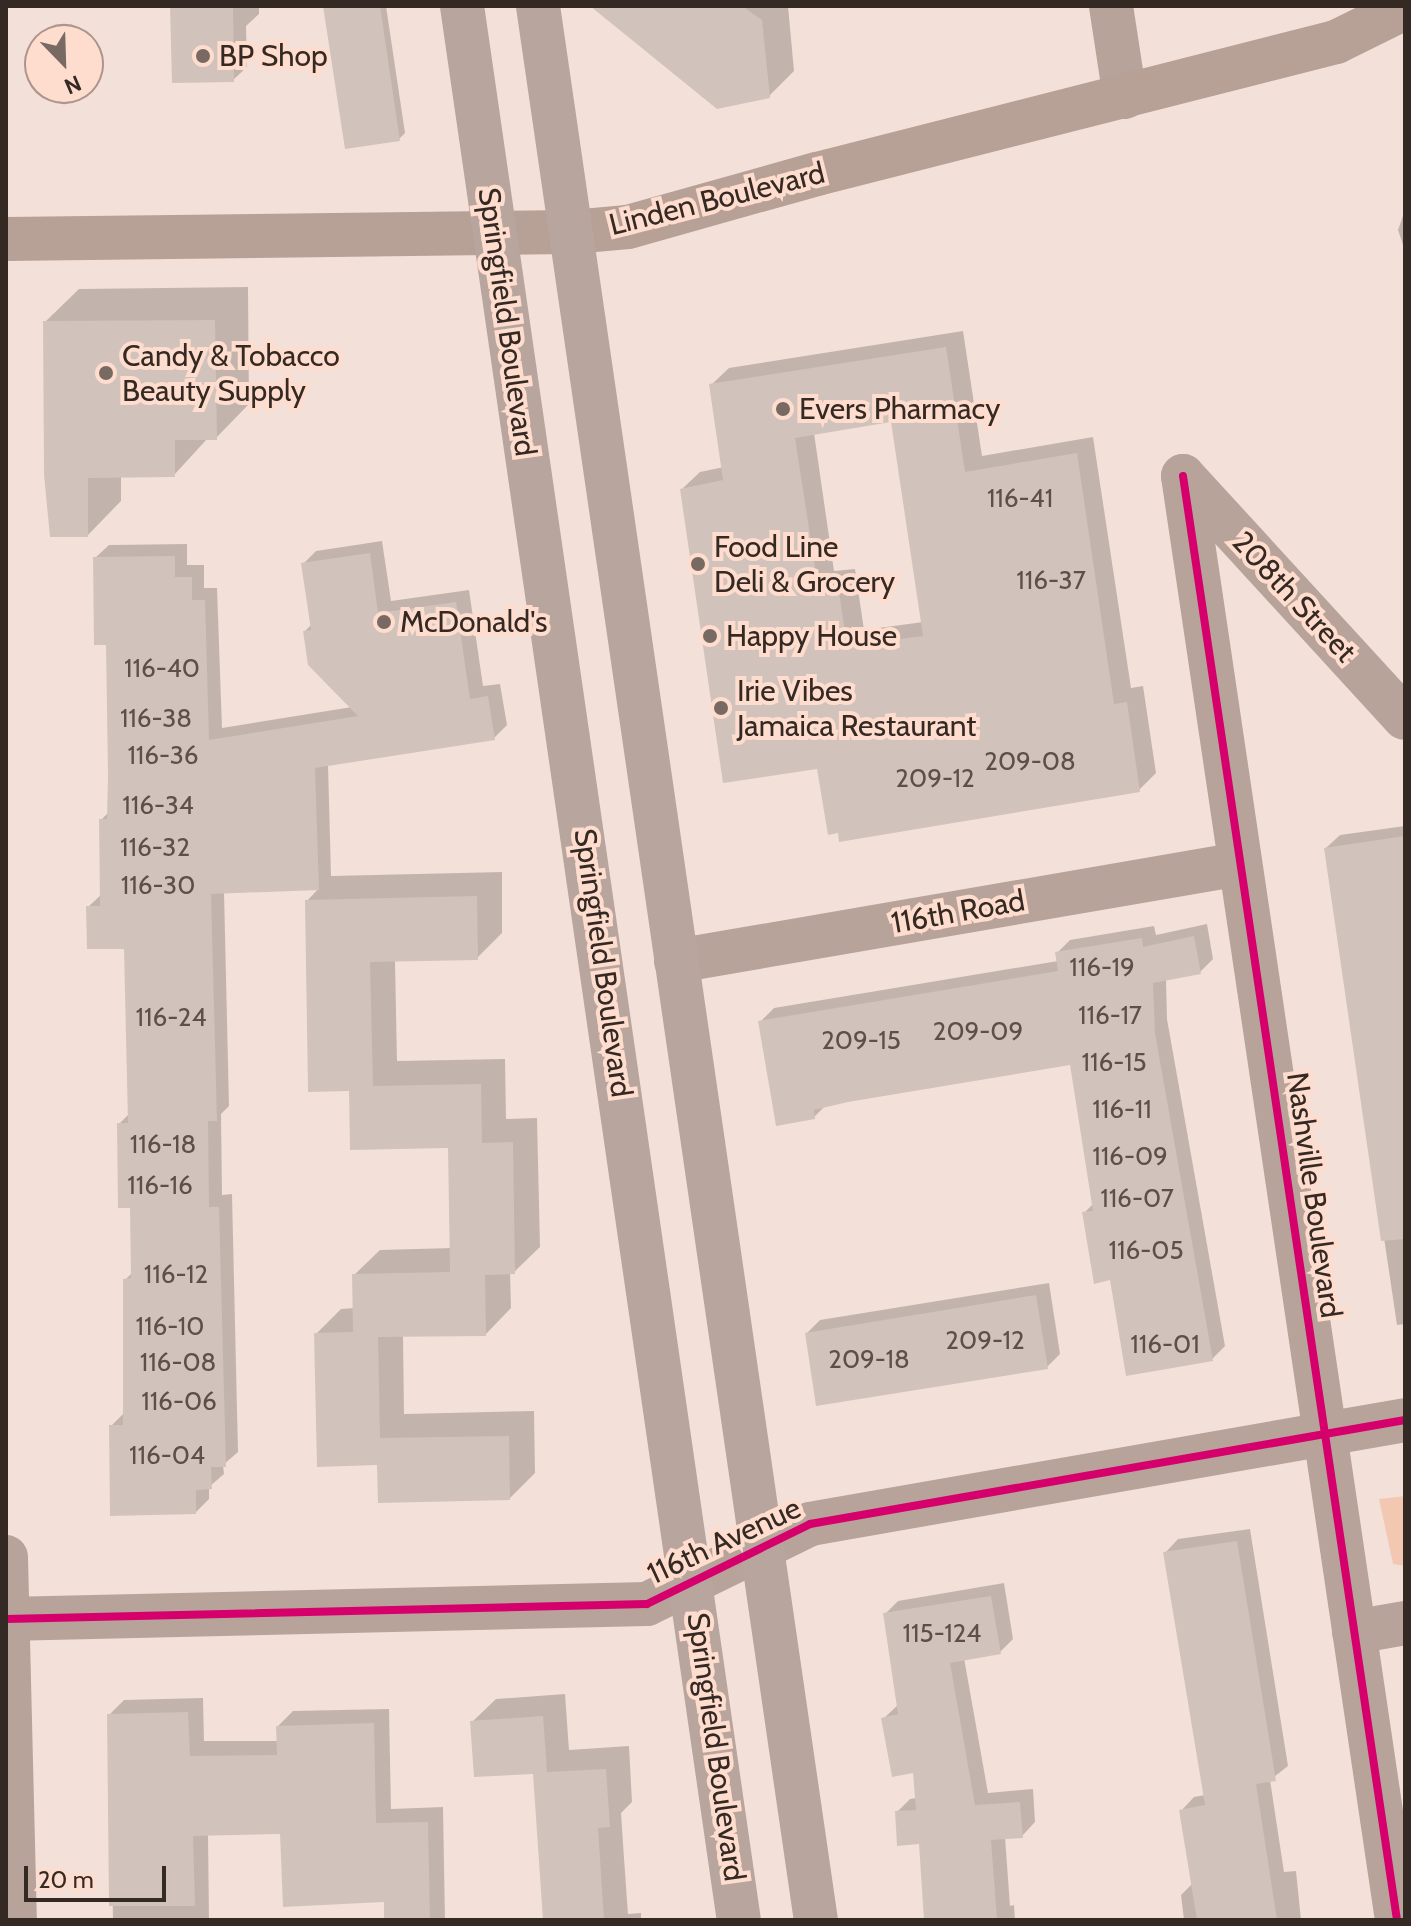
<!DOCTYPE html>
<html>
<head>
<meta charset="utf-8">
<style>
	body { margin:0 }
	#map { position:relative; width:1411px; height:1926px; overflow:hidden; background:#f3e1d9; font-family:Cabin,sans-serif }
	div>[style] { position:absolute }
	.green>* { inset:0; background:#f3c8b3 }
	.shadow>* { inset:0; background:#0003 }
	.building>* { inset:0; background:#d1c3bc }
	.street>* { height:44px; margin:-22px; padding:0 22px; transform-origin:22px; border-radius:22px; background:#b7a399 }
	.secondary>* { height:44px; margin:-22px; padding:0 22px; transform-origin:22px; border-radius:22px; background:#b7a095 }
	.primary>* { height:44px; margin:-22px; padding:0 22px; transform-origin:22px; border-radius:22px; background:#b8a59d }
	.cycleway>* { height:8px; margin:-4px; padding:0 4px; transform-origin:4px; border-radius:4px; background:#d6006c }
	.dots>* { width:22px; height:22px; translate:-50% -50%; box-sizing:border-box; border:4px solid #feddce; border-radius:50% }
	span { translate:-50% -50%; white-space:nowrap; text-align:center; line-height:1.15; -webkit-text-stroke:8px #feddce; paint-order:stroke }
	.number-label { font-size:26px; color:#5c5049 }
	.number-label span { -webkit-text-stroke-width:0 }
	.poi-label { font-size:30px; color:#352923 }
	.left { translate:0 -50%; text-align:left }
	.street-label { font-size:30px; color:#352923 }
	.frame { position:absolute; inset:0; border:8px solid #352923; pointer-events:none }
	.north { position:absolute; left:24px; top:24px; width:80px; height:80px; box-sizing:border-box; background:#feddce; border:2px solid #ae958a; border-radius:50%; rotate:157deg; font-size:22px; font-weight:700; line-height:32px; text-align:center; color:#352923 }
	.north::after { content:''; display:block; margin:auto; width:28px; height:36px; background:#786963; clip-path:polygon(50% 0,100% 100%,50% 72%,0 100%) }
	.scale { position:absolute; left:24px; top:1866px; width:142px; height:36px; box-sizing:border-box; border:4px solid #352923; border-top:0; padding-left:10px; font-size:24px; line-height:28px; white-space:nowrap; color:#352923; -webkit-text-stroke:6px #feddce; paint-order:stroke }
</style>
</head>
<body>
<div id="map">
	<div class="green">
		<div style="clip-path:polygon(1405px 1496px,1405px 1566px,1393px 1564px,1379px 1499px)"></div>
	</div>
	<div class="shadow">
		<div style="clip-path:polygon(172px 6px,259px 6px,259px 14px,246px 26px,247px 67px,233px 80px)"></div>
		<div style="clip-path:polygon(325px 6px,386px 6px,405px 133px,399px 139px)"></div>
		<div style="clip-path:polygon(613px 6px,788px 6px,794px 71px,769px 96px)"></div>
		<div style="clip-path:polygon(1405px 210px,1405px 251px,1398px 230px)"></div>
		<div style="clip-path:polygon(248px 287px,249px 404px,216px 438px,208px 438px,174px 475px,121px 475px,121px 501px,88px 535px,45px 322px,79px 289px)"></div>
		<div style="clip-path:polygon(evenodd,963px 331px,982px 456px,1093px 437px,1131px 688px,1143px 686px,1156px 773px,1139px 790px,819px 767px,682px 489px,700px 472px,724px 467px,711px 385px,729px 368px,963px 331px,893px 420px,923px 622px,864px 630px,855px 569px,834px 571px,814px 433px,893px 420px)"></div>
		<div style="clip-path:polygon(382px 541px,391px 601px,469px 590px,483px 686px,500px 684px,507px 725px,494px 738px,328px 764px,331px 876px,502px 872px,502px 933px,477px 958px,395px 960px,397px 1061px,505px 1059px,506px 1119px,537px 1118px,540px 1247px,514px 1272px,510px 1272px,511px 1308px,486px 1334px,403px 1335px,404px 1414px,534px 1411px,535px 1473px,510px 1498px,379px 1463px,316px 1334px,341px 1309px,355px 1308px,354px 1275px,380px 1250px,452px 1248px,450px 1146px,351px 1089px,307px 901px,319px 888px,224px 891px,229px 1106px,221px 1114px,222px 1195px,232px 1194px,238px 1452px,223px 1465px,224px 1474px,209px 1487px,209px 1499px,196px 1512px,111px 1426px,124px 1413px,125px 1280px,133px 1272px,132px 1206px,119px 1124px,130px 1113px,126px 947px,88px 907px,102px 894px,101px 820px,109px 812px,108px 643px,95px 558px,109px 545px,187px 544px,187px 565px,204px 565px,204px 588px,217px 588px,222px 728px,352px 707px,305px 631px,312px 624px,303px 564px,316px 551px)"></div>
		<div style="clip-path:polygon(1405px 826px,1405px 1324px,1397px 1325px,1326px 848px,1340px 835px)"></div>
		<div style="clip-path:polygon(1207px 924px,1213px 959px,1200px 972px,1166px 979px,1167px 1019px,1225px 1346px,1212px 1359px,1084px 1213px,1094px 1203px,1071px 1063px,826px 1105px,814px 1117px,760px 1022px,774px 1008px,1058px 961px,1057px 953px,1070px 940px,1154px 926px,1156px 935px)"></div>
		<div style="clip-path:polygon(1049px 1283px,1060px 1354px,1047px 1367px,807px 1333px,820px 1320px)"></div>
		<div style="clip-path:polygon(1250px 1529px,1288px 1766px,1270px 1780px,1284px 1872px,1296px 1871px,1301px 1920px,1184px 1920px,1181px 1895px,1193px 1883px,1181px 1811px,1194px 1797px,1205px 1795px,1165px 1553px,1178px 1539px)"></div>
		<div style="clip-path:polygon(1004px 1583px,1013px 1639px,1000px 1652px,964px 1658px,988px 1793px,1033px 1789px,1035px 1822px,1022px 1836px,1005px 1837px,1010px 1906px,1014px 1905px,1015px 1920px,929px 1920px,921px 1842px,897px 1812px,910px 1799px,917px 1798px,915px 1771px,883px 1719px,898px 1705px,885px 1614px,898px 1601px)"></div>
		<div style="clip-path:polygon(565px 1694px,569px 1750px,629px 1746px,632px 1802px,621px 1813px,624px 1858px,628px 1914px,641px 1913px,641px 1920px,545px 1920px,535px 1772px,472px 1722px,496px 1699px)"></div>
		<div style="clip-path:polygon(203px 1698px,204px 1741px,279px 1741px,278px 1726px,293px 1711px,389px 1709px,391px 1809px,443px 1807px,445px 1920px,386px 1920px,386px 1900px,282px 1832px,208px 1833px,209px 1920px,113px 1920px,109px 1715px,124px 1700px)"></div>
	</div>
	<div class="building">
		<div style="clip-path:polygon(170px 6px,233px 6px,234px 82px,172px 83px)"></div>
		<div style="clip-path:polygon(323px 6px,380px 6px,400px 141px,345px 149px)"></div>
		<div style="clip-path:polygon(590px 6px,742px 6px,762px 20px,770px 98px,717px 109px)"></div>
		<div style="clip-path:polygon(215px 320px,217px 440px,175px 440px,175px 477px,88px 478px,88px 537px,50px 537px,44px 475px,43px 321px)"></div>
		<div style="clip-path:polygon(evenodd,946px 347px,965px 472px,1077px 453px,1114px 704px,1127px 702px,1140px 792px,839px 842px,838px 833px,828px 835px,817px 769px,723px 783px,680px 489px,723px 480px,709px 384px,946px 347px,891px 422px,923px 636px,847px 646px,838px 585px,818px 587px,795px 438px,891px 422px)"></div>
		<div style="clip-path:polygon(370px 553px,378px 613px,456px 602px,470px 699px,488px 696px,495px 740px,315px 768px,319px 890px,211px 894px,217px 1121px,208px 1121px,209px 1207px,219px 1207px,226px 1467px,211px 1467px,212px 1489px,196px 1490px,196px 1514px,110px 1516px,109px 1425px,123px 1425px,123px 1279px,131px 1278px,130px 1208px,118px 1208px,117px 1123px,128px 1123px,124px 949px,87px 949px,86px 906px,100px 906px,99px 819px,107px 819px,108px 775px,106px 645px,94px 645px,93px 557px,175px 556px,175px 577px,192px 577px,192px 600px,205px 600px,209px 740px,358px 716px,308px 665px,303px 631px,311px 630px,301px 563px)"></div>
		<div style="clip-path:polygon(1405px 836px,1405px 1239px,1381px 1241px,1324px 848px)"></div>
		<div style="clip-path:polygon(477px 896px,478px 960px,370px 962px,373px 1086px,481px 1084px,482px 1143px,513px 1142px,515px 1274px,485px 1275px,486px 1336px,378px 1337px,380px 1438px,509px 1436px,510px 1500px,378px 1503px,377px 1465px,317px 1467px,314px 1333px,353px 1332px,352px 1274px,450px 1272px,448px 1148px,350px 1150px,349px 1091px,308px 1092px,305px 900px)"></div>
		<div style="clip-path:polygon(1194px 936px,1201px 974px,1153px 983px,1155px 1033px,1213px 1361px,1126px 1376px,1110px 1280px,1094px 1284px,1082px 1212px,1093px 1211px,1070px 1065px,848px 1102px,814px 1110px,815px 1119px,776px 1126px,758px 1021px,1058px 971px,1055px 952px,1142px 938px,1143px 947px)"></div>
		<div style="clip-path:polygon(1036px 1295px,1048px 1369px,816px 1406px,805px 1333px)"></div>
		<div style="clip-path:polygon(1237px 1541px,1276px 1781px,1256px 1784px,1277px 1920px,1197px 1920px,1179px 1810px,1205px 1805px,1163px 1552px)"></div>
		<div style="clip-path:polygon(991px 1596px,1001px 1654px,950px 1663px,975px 1805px,1020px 1802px,1023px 1838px,991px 1840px,997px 1920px,924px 1920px,919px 1844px,897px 1846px,895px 1811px,916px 1810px,913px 1773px,892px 1777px,881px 1718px,898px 1714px,883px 1613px)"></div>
		<div style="clip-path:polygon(188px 1712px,190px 1756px,277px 1755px,276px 1726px,374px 1723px,376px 1823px,428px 1822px,430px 1920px,384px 1920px,384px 1902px,283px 1907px,280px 1834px,193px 1836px,195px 1906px,109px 1906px,107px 1714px)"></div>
		<div style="clip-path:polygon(543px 1716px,547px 1772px,606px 1769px,610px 1827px,598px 1828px,604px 1920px,543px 1920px,533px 1774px,474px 1777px,470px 1721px)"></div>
	</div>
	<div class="street">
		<div style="left:1111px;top:6px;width:92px;rotate:81.3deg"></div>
		<div style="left:1183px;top:476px;width:1460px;rotate:81.57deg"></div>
		<div style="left:1183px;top:476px;width:328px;rotate:47.5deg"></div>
		<div style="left:676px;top:961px;width:572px;rotate:-9.76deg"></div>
		<div style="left:6px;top:1557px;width:363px;rotate:88.6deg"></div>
		<div style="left:6px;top:1619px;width:641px;rotate:-1.34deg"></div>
		<div style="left:647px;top:1604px;width:182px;rotate:-26.1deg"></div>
		<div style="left:810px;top:1524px;width:604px;rotate:-9.91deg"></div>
		<div style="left:1354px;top:1632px;width:52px;rotate:-10deg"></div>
	</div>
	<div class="secondary">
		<div style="left:6px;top:239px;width:566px;rotate:-0.71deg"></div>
		<div style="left:572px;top:232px;width:56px;rotate:-5.1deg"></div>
		<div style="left:628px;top:227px;width:196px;rotate:-15.7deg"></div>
		<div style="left:817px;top:174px;width:536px;rotate:-14.27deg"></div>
		<div style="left:1336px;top:42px;width:77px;rotate:-26.2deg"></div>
	</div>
	<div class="primary">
		<div style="left:462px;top:6px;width:1934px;rotate:81.77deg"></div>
		<div style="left:538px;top:6px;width:1934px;rotate:81.74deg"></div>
	</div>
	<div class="cycleway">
		<div style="left:1183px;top:476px;width:1460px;rotate:81.57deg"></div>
		<div style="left:6px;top:1619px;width:641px;rotate:-1.34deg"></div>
		<div style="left:647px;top:1604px;width:182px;rotate:-26.1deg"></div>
		<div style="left:810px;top:1524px;width:604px;rotate:-9.91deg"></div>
	</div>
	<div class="dots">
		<div style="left:203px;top:56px;background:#786963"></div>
		<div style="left:106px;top:373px;background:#786963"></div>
		<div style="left:783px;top:409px;background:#786963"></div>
		<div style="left:698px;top:564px;background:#786963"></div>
		<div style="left:384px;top:622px;background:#786963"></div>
		<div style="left:710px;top:636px;background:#786963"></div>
		<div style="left:721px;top:708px;background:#786963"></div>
	</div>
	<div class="number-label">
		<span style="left:1020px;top:499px">116-41</span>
		<span style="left:1051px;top:581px">116-37</span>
		<span style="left:162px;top:669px">116-40</span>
		<span style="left:156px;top:719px">116-38</span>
		<span style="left:163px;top:756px">116-36</span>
		<span style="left:1030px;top:762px">209-08</span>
		<span style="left:935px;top:779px">209-12</span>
		<span style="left:158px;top:806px">116-34</span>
		<span style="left:155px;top:848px">116-32</span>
		<span style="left:158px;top:886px">116-30</span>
		<span style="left:1102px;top:968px">116-19</span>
		<span style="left:1110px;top:1016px">116-17</span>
		<span style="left:171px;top:1018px">116-24</span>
		<span style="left:978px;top:1032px">209-09</span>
		<span style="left:861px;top:1041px">209-15</span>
		<span style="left:1114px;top:1063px">116-15</span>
		<span style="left:1122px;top:1110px">116-11</span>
		<span style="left:163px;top:1145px">116-18</span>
		<span style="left:1130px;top:1157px">116-09</span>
		<span style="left:160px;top:1186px">116-16</span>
		<span style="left:1137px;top:1199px">116-07</span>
		<span style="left:1146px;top:1251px">116-05</span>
		<span style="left:176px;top:1275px">116-12</span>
		<span style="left:170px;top:1327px">116-10</span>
		<span style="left:985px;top:1341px">209-12</span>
		<span style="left:1165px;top:1345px">116-01</span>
		<span style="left:869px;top:1360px">209-18</span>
		<span style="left:178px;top:1363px">116-08</span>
		<span style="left:179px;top:1402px">116-06</span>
		<span style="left:167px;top:1456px">116-04</span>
		<span style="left:942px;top:1634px">115-124</span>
	</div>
	<div class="poi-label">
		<span class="left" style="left:219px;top:56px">BP Shop</span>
		<span class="left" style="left:122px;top:373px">Candy &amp; Tobacco<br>Beauty Supply</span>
		<span class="left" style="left:799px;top:409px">Evers Pharmacy</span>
		<span class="left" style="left:714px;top:564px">Food Line<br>Deli &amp; Grocery</span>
		<span class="left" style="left:400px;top:622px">McDonald's</span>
		<span class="left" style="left:726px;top:636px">Happy House</span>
		<span class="left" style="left:737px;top:708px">Irie Vibes<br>Jamaica Restaurant</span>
	</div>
	<div class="street-label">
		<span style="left:717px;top:199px;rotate:-14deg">Linden Boulevard</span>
		<span style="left:507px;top:322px;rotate:82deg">Springfield Boulevard</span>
		<span style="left:1294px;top:597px;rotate:47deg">208th Street</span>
		<span style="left:958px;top:912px;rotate:-10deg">116th Road</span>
		<span style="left:603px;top:963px;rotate:82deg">Springfield Boulevard</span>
		<span style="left:1314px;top:1195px;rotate:82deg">Nashville Boulevard</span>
		<span style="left:724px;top:1541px;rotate:-25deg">116th Avenue</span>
		<span style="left:716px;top:1747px;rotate:82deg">Springfield Boulevard</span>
	</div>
	<div class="frame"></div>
	<div class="north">N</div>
	<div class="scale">20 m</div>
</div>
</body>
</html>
